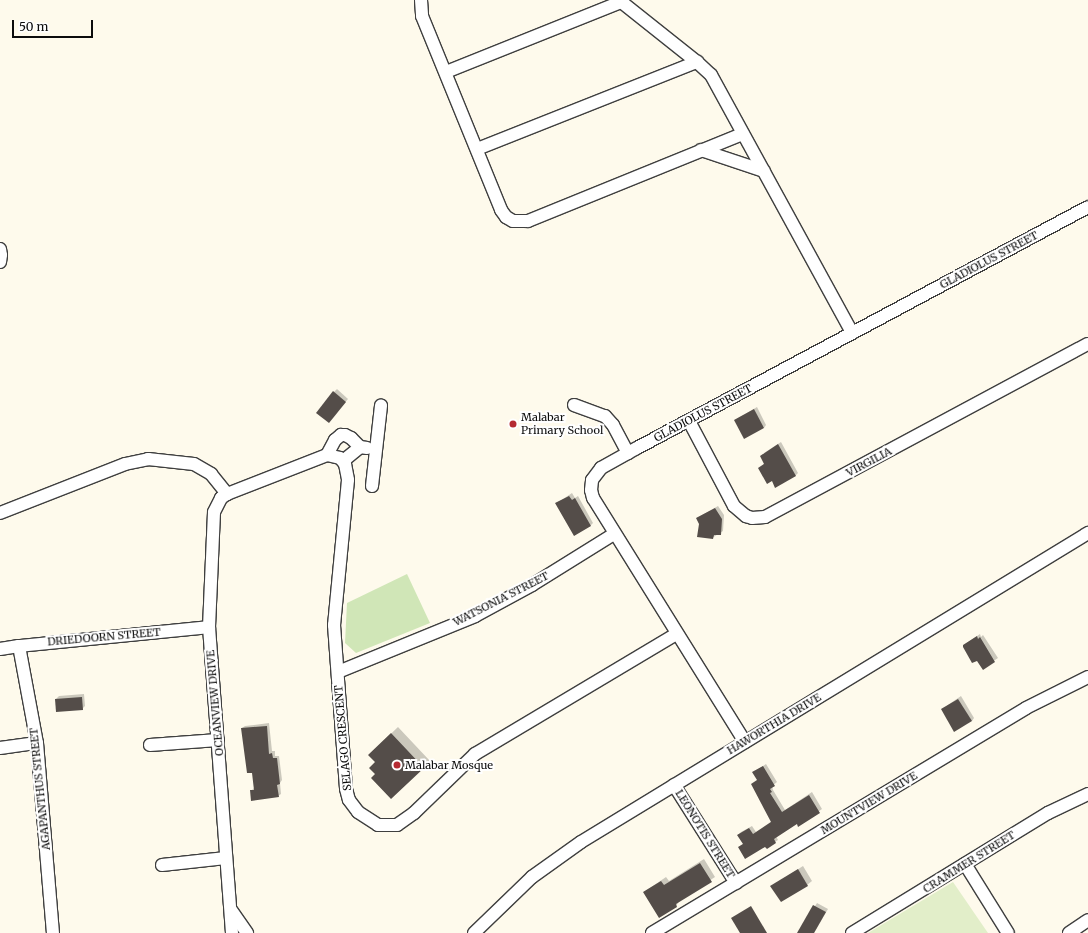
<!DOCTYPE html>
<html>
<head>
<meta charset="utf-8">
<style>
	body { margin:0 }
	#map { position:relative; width:1088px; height:933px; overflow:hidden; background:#fefaec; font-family:Merriweather,serif }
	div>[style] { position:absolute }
	.green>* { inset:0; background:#d0e6b7 }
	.pitch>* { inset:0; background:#e2eec9 }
	.shadow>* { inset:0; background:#0003 }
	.building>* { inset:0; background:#544d49 }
	.roads { filter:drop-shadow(1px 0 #3f3f3f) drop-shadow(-1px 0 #3f3f3f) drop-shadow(0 1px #3f3f3f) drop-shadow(0 -1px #3f3f3f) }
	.minor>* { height:12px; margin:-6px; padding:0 6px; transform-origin:6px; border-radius:6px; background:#fff }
	.dots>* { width:11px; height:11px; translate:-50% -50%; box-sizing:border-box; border:2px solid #fff; border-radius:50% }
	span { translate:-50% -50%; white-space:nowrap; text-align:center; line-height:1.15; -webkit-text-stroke:4px #fff; paint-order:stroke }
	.street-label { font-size:11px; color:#0c0c0c }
	.poi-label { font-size:11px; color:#0c0c0c }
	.left { translate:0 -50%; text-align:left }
	.scale { position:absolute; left:12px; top:20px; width:81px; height:18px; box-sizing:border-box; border:2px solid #0c0c0c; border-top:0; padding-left:5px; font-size:12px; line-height:14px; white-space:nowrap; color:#0c0c0c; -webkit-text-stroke:3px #fff; paint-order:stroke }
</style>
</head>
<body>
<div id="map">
	<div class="green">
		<div style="clip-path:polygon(407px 574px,430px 623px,356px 653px,345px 643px,347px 603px)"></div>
	</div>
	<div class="pitch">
		<div style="clip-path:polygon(953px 882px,988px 933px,868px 933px)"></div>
	</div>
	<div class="shadow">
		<div style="clip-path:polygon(337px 389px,348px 399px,331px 419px,334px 392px)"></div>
		<div style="clip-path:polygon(757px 407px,766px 425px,764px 428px,735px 420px)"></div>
		<div style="clip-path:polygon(781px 442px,798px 473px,795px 476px,772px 480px,759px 468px,765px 463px,764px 453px)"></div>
		<div style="clip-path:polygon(572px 493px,575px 498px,578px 496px,593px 523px,590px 526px,557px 503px)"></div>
		<div style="clip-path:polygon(718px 506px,724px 515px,723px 531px,712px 538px,697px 518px)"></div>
		<div style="clip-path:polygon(980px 634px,981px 637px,983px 635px,998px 658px,983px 668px,977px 659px,964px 645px)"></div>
		<div style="clip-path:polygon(84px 694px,85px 706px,82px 709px,56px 699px,59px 696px)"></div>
		<div style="clip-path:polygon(961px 696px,974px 718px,972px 721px,942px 709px)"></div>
		<div style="clip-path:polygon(269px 723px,272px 751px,275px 751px,275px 756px,279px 756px,282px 780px,280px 783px,281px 794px,278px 796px,251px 791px,254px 788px,253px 771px,242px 728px,245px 726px)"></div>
		<div style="clip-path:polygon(398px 727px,430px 761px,391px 798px,376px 774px,377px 762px,369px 755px)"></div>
		<div style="clip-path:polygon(766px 764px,777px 782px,772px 786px,773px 790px,785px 810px,812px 792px,822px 809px,798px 826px,797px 823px,776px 836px,778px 840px,775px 842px,739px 847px,744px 843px,738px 835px,741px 832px,752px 826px,756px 832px,772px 821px,758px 780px,754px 772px)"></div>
		<div style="clip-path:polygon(704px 859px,715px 877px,680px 900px,676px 906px,644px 892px,666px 877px,669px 881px)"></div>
		<div style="clip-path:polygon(803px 866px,812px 881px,807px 885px,772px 886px)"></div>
		<div style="clip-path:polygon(817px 903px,828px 909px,814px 933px,798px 932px)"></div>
	</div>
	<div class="building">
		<div style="clip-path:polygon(333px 391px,346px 402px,329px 423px,316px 413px)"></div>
		<div style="clip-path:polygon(754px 409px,764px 428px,744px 439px,734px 420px)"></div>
		<div style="clip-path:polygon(778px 444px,796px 476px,775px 488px,772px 481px,767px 484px,758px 468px,764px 464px,760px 456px)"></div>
		<div style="clip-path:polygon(569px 496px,572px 500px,575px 498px,591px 526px,574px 536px,555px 503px)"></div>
		<div style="clip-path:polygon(715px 508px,722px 519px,721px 535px,714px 535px,713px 539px,697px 537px,699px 524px,696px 518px)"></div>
		<div style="clip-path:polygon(977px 636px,978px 639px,980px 637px,995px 662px,983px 670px,977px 661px,972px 663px,963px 647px,963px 645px)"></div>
		<div style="clip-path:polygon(82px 697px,83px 710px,56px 712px,55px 699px)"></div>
		<div style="clip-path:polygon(958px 699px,972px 721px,954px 732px,941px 709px)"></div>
		<div style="clip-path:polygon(267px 726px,269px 754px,272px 753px,273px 758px,277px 758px,280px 784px,277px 785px,279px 797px,251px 801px,250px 790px,254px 790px,252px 773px,247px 773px,241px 728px)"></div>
		<div style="clip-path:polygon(391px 733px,424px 768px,391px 799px,371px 778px,375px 774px,369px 768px,375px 762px,368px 755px)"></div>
		<div style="clip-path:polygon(763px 766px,775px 786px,770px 789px,772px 792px,770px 793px,782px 812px,809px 795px,820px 813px,798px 827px,797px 824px,774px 839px,776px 843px,767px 849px,765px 847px,745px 859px,738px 847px,743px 844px,737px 835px,749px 828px,753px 834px,771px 822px,751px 784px,757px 780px,752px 772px)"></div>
		<div style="clip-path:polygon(700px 863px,712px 882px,676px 904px,677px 907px,659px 918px,643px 892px,661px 881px,664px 885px)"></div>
		<div style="clip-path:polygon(798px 869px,808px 886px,781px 902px,770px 886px)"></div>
		<div style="clip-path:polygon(813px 905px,826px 912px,814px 933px,797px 933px)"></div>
		<div style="clip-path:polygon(751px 906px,767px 933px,740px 933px,731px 918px)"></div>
	</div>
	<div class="roads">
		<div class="minor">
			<div style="left:421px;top:0;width:16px;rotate:86deg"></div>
			<div style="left:422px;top:16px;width:209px;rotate:67.8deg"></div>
			<div style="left:501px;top:210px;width:9px;rotate:54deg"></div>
			<div style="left:506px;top:217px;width:8px;rotate:30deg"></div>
			<div style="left:513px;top:221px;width:15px"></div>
			<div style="left:528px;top:221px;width:231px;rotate:-22.1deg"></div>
			<div style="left:619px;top:0;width:100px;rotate:38.5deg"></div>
			<div style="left:697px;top:62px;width:19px;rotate:43deg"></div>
			<div style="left:711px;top:75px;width:294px;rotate:61.3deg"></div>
			<div style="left:446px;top:72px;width:188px;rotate:-21.8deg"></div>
			<div style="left:477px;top:149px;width:237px;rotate:-21.6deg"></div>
			<div style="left:701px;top:150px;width:66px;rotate:18.4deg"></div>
			<div style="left:0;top:249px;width:6px;rotate:81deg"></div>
			<div style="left:1px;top:255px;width:7px;rotate:98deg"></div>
			<div style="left:574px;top:405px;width:33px;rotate:20deg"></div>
			<div style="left:605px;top:416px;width:12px;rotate:48deg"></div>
			<div style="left:613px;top:425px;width:32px;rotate:62deg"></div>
			<div style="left:689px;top:421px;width:96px;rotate:62.1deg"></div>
			<div style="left:734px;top:506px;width:16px;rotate:40deg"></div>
			<div style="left:746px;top:516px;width:6px;rotate:18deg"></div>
			<div style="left:752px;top:518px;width:13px;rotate:-4deg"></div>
			<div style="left:765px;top:517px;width:366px;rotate:-28.2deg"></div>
			<div style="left:327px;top:455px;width:17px;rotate:-62deg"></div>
			<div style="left:335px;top:440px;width:8px;rotate:-40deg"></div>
			<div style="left:341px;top:435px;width:4px"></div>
			<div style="left:345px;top:435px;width:7px;rotate:27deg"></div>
			<div style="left:351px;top:438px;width:13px;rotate:45deg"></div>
			<div style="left:343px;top:461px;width:22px;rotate:-39deg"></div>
			<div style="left:360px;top:447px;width:7px;rotate:8deg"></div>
			<div style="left:372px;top:486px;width:81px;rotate:-83.6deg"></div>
			<div style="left:0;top:513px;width:134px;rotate:-21.4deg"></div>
			<div style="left:125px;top:464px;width:24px;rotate:-12deg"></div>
			<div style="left:148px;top:459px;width:46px;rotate:6.2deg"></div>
			<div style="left:194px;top:464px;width:20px;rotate:30deg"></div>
			<div style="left:211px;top:474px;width:26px;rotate:51deg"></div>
			<div style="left:19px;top:646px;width:99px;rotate:79.5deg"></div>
			<div style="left:37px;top:743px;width:191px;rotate:85.2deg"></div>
			<div style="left:0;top:649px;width:19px;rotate:-9deg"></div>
			<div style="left:19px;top:646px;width:191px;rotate:-5.7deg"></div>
			<div style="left:338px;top:672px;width:148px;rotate:-22.2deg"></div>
			<div style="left:475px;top:616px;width:65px;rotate:-28.5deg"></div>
			<div style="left:532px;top:585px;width:97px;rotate:-31.9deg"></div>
			<div style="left:745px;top:742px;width:287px;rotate:-121.9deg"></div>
			<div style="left:593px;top:498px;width:8px;rotate:-104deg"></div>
			<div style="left:591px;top:490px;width:10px;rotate:-84deg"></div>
			<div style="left:592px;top:480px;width:15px;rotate:-53deg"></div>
			<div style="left:601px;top:468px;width:41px;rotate:-29.1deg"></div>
			<div style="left:637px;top:448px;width:511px;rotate:-28.12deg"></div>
			<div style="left:150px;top:745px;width:68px;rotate:-4.2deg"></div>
			<div style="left:0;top:748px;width:37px;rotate:-8deg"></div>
			<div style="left:674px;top:785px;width:116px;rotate:57.7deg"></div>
			<div style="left:965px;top:864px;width:81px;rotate:58.1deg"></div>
			<div style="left:162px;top:865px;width:64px;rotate:-6.2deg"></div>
			<div style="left:231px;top:910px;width:28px;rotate:55deg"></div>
			<div style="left:232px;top:933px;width:307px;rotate:-94.3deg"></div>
			<div style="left:209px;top:627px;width:115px;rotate:-87.5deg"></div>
			<div style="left:214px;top:512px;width:16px;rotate:-63deg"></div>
			<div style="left:221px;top:498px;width:7px;rotate:-34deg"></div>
			<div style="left:227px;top:494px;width:107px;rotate:-21.3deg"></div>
			<div style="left:327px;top:455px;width:13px;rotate:13deg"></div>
			<div style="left:340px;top:458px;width:8px;rotate:50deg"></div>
			<div style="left:345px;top:464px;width:16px;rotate:79deg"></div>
			<div style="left:348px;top:480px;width:146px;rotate:95.5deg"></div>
			<div style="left:334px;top:625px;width:164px;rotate:85.8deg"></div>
			<div style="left:346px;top:789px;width:11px;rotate:75deg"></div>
			<div style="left:349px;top:800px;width:15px;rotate:53deg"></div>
			<div style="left:358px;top:812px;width:24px;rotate:33deg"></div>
			<div style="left:378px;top:825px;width:19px"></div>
			<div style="left:397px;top:825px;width:21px;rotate:-35deg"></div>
			<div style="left:414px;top:813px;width:85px;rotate:-44deg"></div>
			<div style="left:475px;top:754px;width:234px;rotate:-30.8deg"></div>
			<div style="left:474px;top:933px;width:81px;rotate:-44deg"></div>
			<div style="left:532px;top:877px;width:60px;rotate:-35.5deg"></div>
			<div style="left:581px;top:842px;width:594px;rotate:-31.36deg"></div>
			<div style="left:652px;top:933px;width:436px;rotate:-31deg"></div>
			<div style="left:1026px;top:708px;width:69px;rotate:-26.6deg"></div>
			<div style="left:852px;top:933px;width:230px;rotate:-31.5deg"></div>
			<div style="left:1048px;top:813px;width:44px;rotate:-25.4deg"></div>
			<div style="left:1069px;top:933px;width:23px;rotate:-34deg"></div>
		</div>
	</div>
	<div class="dots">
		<div style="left:513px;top:424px;background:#b52b33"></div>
		<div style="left:397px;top:765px;background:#b52b33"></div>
	</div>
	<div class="street-label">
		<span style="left:989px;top:260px;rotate:-28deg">GLADIOLUS STREET</span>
		<span style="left:703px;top:413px;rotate:-28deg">GLADIOLUS STREET</span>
		<span style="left:869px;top:462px;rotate:-28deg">VIRGILIA</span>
		<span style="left:501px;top:599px;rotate:-27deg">WATSONIA STREET</span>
		<span style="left:104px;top:637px;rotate:-5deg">DRIEDOORN STREET</span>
		<span style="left:215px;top:703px;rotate:-95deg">OCEANVIEW DRIVE</span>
		<span style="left:774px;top:724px;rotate:-31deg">HAWORTHIA DRIVE</span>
		<span style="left:343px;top:738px;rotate:-95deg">SELAGO CRESCENT</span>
		<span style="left:40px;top:789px;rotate:-96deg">AGAPANTHUS STREET</span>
		<span style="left:869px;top:803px;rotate:-31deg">MOUNTVIEW DRIVE</span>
		<span style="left:705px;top:834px;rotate:58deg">LEONOTIS STREET</span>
		<span style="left:969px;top:862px;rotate:-32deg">CRAMMER STREET</span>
	</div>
	<div class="poi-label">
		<span class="left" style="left:521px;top:424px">Malabar<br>Primary School</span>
		<span class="left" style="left:405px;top:765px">Malabar Mosque</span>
	</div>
	<div class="scale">50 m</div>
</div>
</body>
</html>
